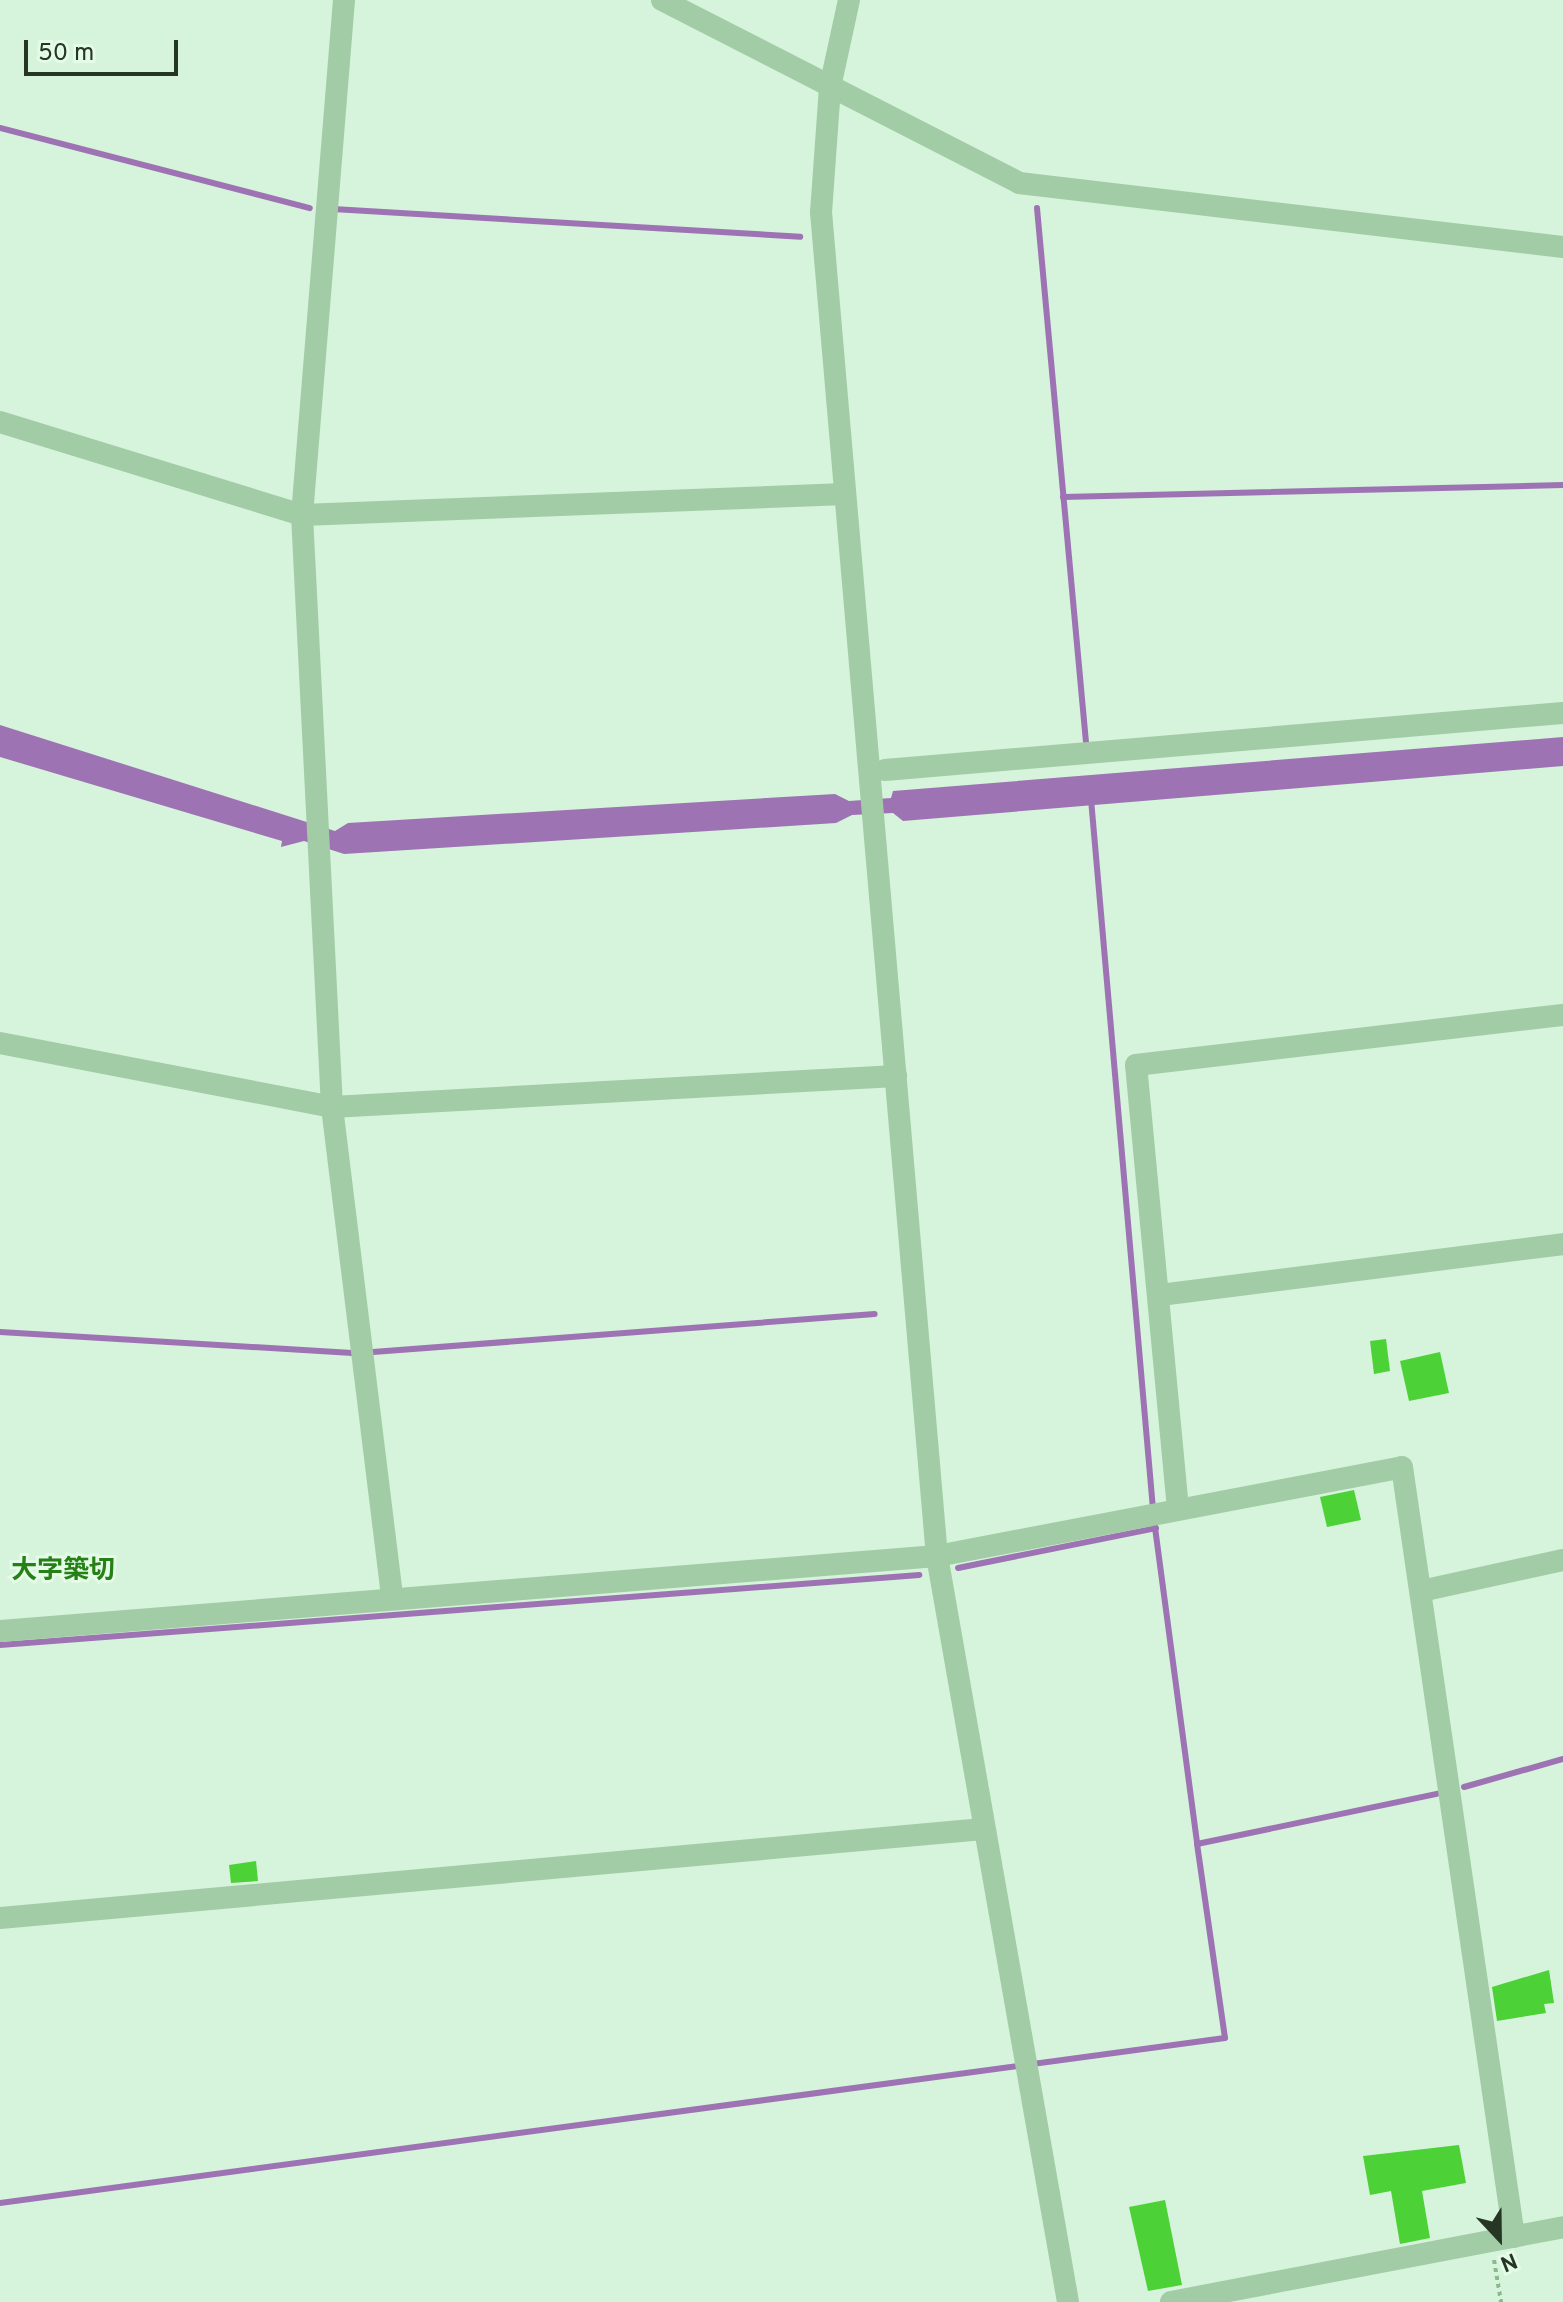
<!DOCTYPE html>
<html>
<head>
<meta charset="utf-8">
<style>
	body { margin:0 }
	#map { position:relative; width:1563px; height:2302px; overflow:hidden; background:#d6f3db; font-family:Overpass,"Noto Sans JP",sans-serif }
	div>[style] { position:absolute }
	.water>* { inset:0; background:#9d73b3 }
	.stream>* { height:6px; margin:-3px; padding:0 3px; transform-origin:3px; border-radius:3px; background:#9d73b3 }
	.building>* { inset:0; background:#4cd236 }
	.path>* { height:4px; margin-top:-2px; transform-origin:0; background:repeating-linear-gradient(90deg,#8cb88e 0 4px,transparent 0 8px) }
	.minor>* { height:22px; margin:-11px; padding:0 11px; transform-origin:11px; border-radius:11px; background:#a1cca5 }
	.tertiary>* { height:22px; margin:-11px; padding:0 11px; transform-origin:11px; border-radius:11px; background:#a1cca5 }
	span { translate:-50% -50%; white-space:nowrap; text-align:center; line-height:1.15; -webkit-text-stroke:6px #e3fbe7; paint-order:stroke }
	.quarter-label { font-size:26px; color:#258016; font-weight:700 }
	.north { position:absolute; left:1459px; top:2198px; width:80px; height:80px; -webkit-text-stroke:6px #e3fbe7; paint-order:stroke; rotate:158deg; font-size:22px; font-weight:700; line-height:32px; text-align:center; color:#263625 }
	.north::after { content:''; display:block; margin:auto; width:28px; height:36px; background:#263625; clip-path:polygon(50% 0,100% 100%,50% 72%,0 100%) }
	.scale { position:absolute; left:24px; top:40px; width:154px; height:36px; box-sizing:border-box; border:4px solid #263625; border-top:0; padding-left:10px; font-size:24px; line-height:28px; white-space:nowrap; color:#263625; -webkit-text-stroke:6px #e3fbe7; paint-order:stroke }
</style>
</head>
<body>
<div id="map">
	<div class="water">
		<div style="clip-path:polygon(0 725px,335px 831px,348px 823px,835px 794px,849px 801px,891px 798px,893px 791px,1563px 737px,1563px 766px,903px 821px,893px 813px,852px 815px,836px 823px,344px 854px,304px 841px,281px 847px,282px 841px,0 757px)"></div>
	</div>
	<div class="stream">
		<div style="left:0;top:128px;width:320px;rotate:14.5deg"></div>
		<div style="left:1037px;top:208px;width:536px;rotate:84.76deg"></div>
		<div style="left:333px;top:209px;width:468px;rotate:3.4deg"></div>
		<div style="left:1063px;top:497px;width:500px;rotate:-1.37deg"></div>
		<div style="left:1091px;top:799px;width:713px;rotate:85.01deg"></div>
		<div style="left:0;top:1332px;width:353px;rotate:3.4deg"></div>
		<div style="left:373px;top:1352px;width:503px;rotate:-4.33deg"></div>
		<div style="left:1154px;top:1520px;width:327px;rotate:82.4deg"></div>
		<div style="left:1197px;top:1844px;width:245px;rotate:-11.8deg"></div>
		<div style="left:958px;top:1568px;width:202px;rotate:-11.4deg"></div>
		<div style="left:0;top:1645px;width:922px;rotate:-4.36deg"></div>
		<div style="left:1464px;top:1787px;width:103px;rotate:-15.8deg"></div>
		<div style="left:0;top:2203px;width:1236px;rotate:-7.67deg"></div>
		<div style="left:1225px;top:2038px;width:196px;rotate:-98.2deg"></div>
	</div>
	<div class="building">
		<div style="clip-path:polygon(1386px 1339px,1390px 1371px,1374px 1374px,1370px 1341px)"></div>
		<div style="clip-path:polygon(1440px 1352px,1449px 1393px,1409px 1401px,1400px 1361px)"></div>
		<div style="clip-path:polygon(1354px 1490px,1361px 1520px,1327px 1527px,1320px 1497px)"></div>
		<div style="clip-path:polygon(256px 1861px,258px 1881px,231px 1883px,229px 1865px)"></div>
		<div style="clip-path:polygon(1549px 1970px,1554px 2003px,1544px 2004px,1546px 2013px,1497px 2021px,1492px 1987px)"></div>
		<div style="clip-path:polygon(1459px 2145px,1466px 2183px,1422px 2191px,1430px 2238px,1400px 2244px,1391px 2191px,1370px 2195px,1363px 2156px)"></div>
		<div style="clip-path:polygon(1165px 2200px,1182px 2285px,1148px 2291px,1129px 2207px)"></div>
	</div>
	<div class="path">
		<div style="left:1494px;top:2260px;width:43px;rotate:80.5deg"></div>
	</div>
	<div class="minor">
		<div style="left:344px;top:0;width:517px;rotate:94.66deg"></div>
		<div style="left:302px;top:515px;width:593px;rotate:87.1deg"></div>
		<div style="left:332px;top:1107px;width:496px;rotate:83deg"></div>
		<div style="left:662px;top:0;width:401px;rotate:27.1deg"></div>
		<div style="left:1019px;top:183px;width:548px;rotate:6.71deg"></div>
		<div style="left:0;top:422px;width:316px;rotate:17.1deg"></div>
		<div style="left:302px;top:515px;width:543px;rotate:-2.21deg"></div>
		<div style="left:885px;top:770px;width:680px;rotate:-4.81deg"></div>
		<div style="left:0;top:1043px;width:338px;rotate:10.9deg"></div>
		<div style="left:332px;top:1107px;width:565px;rotate:-3.15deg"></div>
		<div style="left:1160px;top:1295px;width:406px;rotate:-7.2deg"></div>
		<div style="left:1178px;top:1509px;width:446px;rotate:-95.4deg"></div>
		<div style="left:1136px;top:1065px;width:430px;rotate:-6.7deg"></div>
		<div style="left:1421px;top:1591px;width:145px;rotate:-12.3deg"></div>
		<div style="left:0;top:1631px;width:940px;rotate:-4.58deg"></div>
		<div style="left:937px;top:1556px;width:473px;rotate:-10.8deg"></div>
		<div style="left:1402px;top:1467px;width:778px;rotate:81.72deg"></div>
		<div style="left:0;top:1918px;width:987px;rotate:-5.17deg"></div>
		<div style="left:1171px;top:2302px;width:399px;rotate:-10.8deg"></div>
	</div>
	<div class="tertiary">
		<div style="left:849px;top:0;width:89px;rotate:102.3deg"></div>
		<div style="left:830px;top:87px;width:125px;rotate:94.1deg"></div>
		<div style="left:821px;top:212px;width:1349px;rotate:85.07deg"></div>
		<div style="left:937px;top:1556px;width:757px;rotate:80.04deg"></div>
	</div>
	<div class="quarter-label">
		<span style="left:63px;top:1572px">大字築切</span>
	</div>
	<div class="north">N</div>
	<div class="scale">50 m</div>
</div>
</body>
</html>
